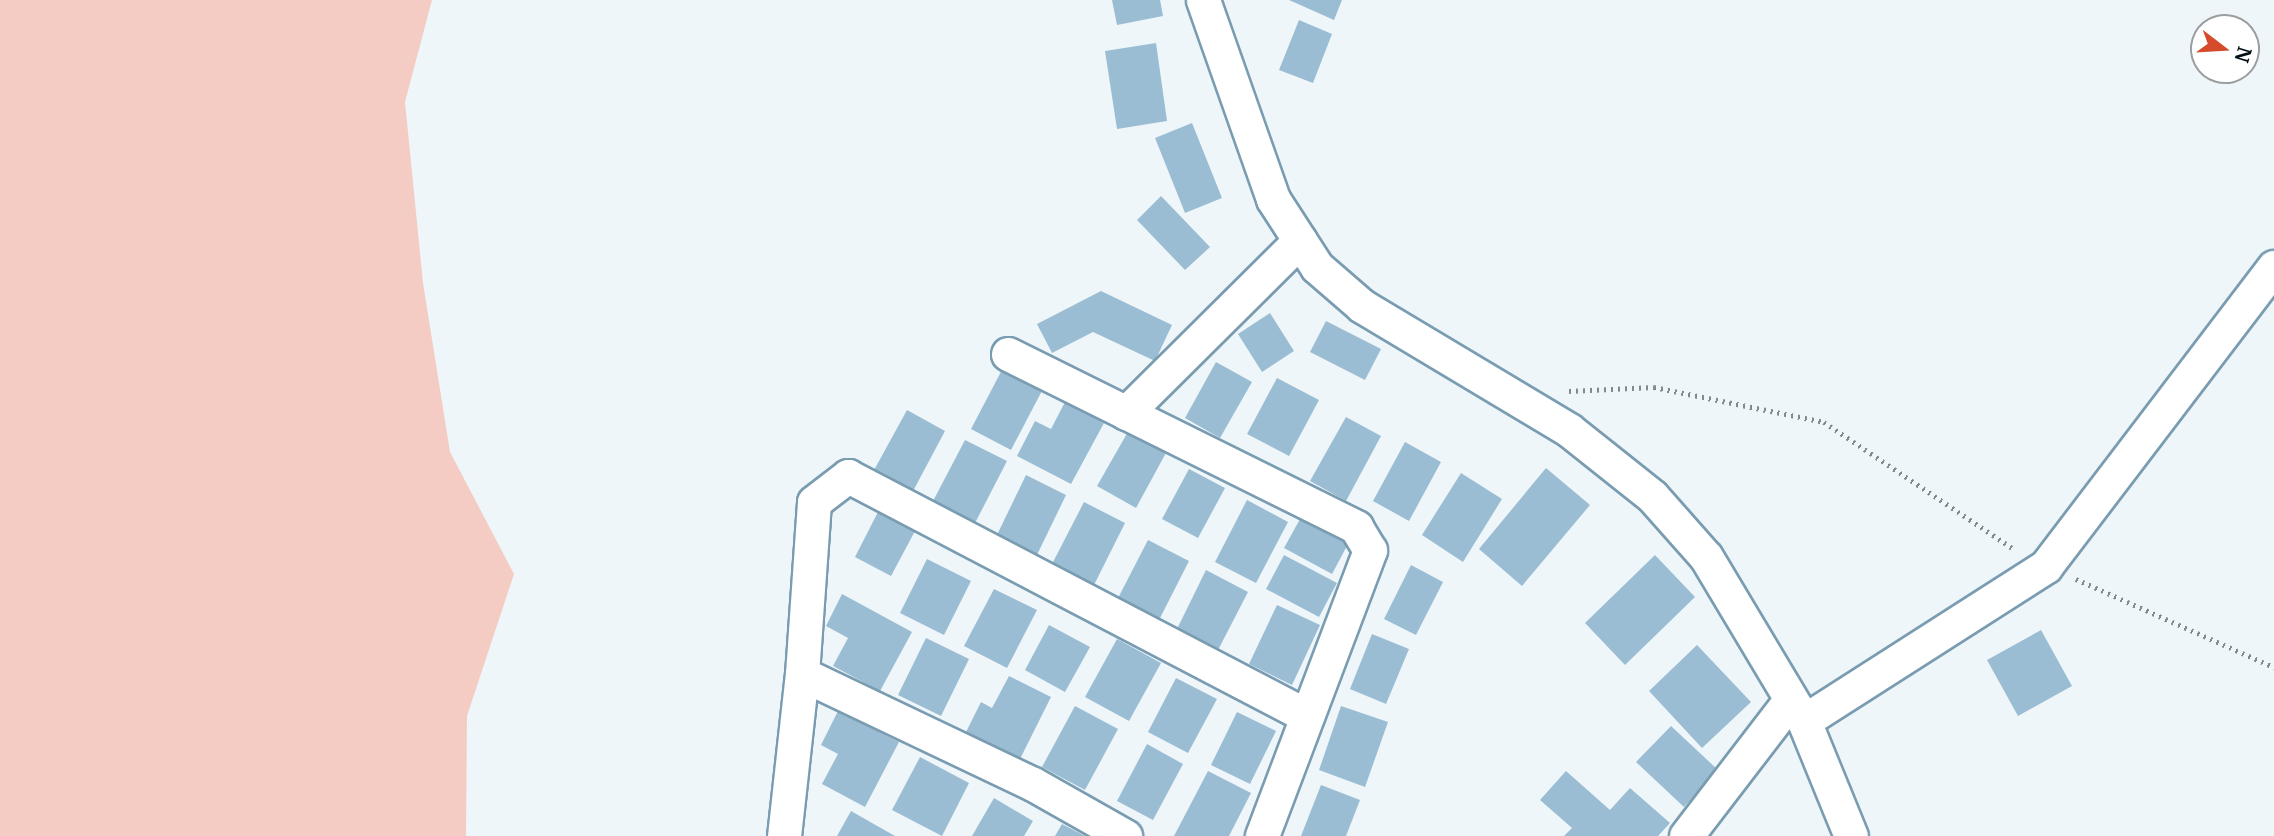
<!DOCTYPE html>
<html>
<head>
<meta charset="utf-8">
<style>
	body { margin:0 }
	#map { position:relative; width:2274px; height:836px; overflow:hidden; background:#eef6fa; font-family:Merriweather,serif }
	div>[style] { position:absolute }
	.green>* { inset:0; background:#f4ccc3 }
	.building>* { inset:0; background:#9bbdd3 }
	.path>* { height:4.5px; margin-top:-2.25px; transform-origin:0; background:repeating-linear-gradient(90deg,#80898e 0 2px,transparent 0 7px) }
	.roads { filter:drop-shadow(2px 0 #7a9cb1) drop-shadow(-2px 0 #7a9cb1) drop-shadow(0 2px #7a9cb1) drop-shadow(0 -2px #7a9cb1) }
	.minor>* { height:33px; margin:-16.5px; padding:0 16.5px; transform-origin:16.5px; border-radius:16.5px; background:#fff }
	span { translate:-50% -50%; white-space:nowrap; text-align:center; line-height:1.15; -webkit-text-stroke:7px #fff; paint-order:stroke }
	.north { position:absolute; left:2190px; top:14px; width:70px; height:70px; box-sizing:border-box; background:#fff; border:2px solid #9a9ea1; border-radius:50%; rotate:107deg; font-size:19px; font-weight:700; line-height:28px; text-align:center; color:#030d14 }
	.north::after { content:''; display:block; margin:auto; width:24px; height:32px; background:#d54b2c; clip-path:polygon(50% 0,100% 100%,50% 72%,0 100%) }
</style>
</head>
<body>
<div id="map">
	<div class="green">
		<div style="clip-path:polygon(0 0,432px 0,405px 102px,423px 283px,450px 452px,514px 574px,467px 716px,466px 836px,0 836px)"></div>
	</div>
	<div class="building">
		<div style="clip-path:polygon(1112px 0,1160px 0,1163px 16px,1117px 25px)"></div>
		<div style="clip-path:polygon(1289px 0,1342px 0,1334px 20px)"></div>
		<div style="clip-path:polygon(1299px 20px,1332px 34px,1313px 83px,1279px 70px)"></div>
		<div style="clip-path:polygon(1156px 43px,1167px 121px,1117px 129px,1105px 51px)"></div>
		<div style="clip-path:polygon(1192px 123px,1222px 198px,1185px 213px,1155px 138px)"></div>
		<div style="clip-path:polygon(1161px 196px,1210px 247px,1185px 270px,1137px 220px)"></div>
		<div style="clip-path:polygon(1101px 291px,1172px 325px,1155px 361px,1093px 332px,1052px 353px,1037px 324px)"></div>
		<div style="clip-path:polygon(1270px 313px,1294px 351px,1262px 372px,1238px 334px)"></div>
		<div style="clip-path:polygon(1326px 321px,1381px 349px,1365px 380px,1310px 352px)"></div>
		<div style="clip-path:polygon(1216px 362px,1252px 382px,1220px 438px,1185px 418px)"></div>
		<div style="clip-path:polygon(1005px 364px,1045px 385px,1011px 450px,971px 429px)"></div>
		<div style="clip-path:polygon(1277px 378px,1319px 400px,1289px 456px,1247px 434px)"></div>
		<div style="clip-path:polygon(1065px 402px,1104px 423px,1071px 484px,1017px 456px,1035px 421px,1051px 429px)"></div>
		<div style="clip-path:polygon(907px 410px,945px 431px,912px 493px,873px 472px)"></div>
		<div style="clip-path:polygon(1346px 417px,1381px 436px,1346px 501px,1310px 481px)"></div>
		<div style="clip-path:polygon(1129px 430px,1167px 451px,1136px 508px,1097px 486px)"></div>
		<div style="clip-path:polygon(965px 440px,1007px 461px,974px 525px,932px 503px)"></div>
		<div style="clip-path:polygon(1405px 442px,1441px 462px,1409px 521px,1373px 501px)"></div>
		<div style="clip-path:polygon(1546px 468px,1590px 505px,1522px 586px,1479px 549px)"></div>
		<div style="clip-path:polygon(1189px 469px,1225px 488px,1198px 538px,1162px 519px)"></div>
		<div style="clip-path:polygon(1461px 473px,1502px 499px,1463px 562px,1422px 535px)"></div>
		<div style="clip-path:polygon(1026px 475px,1066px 495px,1035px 559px,995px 539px)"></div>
		<div style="clip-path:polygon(1247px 500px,1288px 522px,1256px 583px,1215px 562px)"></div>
		<div style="clip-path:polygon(1084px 502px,1125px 523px,1094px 585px,1052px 564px)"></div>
		<div style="clip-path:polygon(878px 512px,915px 531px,891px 576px,855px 557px)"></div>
		<div style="clip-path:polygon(1300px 519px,1348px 544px,1332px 574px,1284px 548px)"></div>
		<div style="clip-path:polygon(1148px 540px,1189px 561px,1158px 622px,1117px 600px)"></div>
		<div style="clip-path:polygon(1284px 555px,1337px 583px,1319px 617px,1266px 589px)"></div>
		<div style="clip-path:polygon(1655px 555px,1695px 597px,1625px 665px,1585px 623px)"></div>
		<div style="clip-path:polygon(927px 559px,971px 581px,944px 635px,900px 613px)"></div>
		<div style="clip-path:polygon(1411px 565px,1443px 582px,1416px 635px,1384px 619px)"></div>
		<div style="clip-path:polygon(1206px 570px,1248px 592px,1217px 652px,1176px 631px)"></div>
		<div style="clip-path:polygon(994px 589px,1037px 610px,1007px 668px,964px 646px)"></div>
		<div style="clip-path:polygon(842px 594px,912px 632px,880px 691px,833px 666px,848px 638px,826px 626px)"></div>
		<div style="clip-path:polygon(1277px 605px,1320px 625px,1292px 685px,1249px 664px)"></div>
		<div style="clip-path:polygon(1049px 625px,1090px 647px,1065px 692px,1025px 670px)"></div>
		<div style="clip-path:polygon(2041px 630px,2072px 686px,2018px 716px,1987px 660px)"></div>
		<div style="clip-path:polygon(1372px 634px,1409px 649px,1386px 704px,1350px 689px)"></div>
		<div style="clip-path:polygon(926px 638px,969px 659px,941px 716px,898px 695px)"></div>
		<div style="clip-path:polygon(1117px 639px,1161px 663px,1129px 721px,1085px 697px)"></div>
		<div style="clip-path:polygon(1697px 645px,1751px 702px,1702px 748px,1649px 691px)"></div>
		<div style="clip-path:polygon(1009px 676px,1051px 697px,1017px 765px,963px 738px,981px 702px,992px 708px)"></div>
		<div style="clip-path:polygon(1176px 678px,1217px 699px,1188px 753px,1148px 732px)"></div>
		<div style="clip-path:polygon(1075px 706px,1118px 729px,1085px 790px,1042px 767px)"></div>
		<div style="clip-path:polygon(1341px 706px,1388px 722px,1365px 787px,1319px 770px)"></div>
		<div style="clip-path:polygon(838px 711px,899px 742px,865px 807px,822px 784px,838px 754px,821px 745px)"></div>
		<div style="clip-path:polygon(1237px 712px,1276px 731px,1250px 784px,1211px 765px)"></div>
		<div style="clip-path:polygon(1671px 726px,1718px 770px,1684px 807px,1636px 762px)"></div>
		<div style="clip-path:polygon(1147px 744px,1183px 764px,1153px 820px,1117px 801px)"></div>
		<div style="clip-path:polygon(920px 757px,969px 783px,942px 836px,892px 810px)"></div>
		<div style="clip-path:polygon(1208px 771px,1251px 793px,1229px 836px,1174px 836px)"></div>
		<div style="clip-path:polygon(1566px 771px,1610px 810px,1630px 788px,1670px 823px,1658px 836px,1564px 836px,1572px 828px,1540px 800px)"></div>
		<div style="clip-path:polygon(1321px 785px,1360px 800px,1346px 836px,1301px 836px)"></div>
		<div style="clip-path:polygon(994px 798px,1033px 821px,1024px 836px,972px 836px)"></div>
		<div style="clip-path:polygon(851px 811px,895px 836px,837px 836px)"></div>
		<div style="clip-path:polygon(1062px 824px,1085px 836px,1055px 836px)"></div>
	</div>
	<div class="path">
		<div style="left:1569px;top:391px;width:85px;rotate:-2.7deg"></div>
		<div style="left:1654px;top:387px;width:174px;rotate:11.6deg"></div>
		<div style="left:1824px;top:422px;width:226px;rotate:33.8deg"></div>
		<div style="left:2076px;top:579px;width:217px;rotate:24deg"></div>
	</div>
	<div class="roads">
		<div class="minor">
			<div style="left:1203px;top:0;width:211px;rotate:70.6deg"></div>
			<div style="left:1273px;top:199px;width:81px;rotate:57.1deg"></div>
			<div style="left:1317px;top:267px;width:60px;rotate:40.9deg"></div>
			<div style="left:1362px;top:306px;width:241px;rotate:30.9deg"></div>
			<div style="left:1569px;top:430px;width:106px;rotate:38.5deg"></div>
			<div style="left:1652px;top:496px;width:81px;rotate:48.5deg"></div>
			<div style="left:1706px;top:557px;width:191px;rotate:59.1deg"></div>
			<div style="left:1804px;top:721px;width:124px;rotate:67.8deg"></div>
			<div style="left:1008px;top:354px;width:389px;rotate:26.4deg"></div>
			<div style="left:1356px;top:527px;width:27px;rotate:59deg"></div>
			<div style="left:1370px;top:550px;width:306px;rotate:110.7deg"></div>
			<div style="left:1126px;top:413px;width:245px;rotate:-44.8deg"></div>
			<div style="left:802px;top:674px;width:256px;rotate:25.5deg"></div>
			<div style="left:1033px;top:784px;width:106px;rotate:29.5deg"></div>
			<div style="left:1804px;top:721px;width:287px;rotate:-32.6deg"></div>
			<div style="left:2046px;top:566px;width:376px;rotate:-52.7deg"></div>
			<div style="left:784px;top:836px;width:163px;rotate:-83.7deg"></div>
			<div style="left:802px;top:674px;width:172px;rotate:-86deg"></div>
			<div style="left:814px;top:502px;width:43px;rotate:-37.4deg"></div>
			<div style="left:848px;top:476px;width:518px;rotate:27.6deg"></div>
			<div style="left:1686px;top:836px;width:169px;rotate:-52.5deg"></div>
		</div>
	</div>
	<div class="north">N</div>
</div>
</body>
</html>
